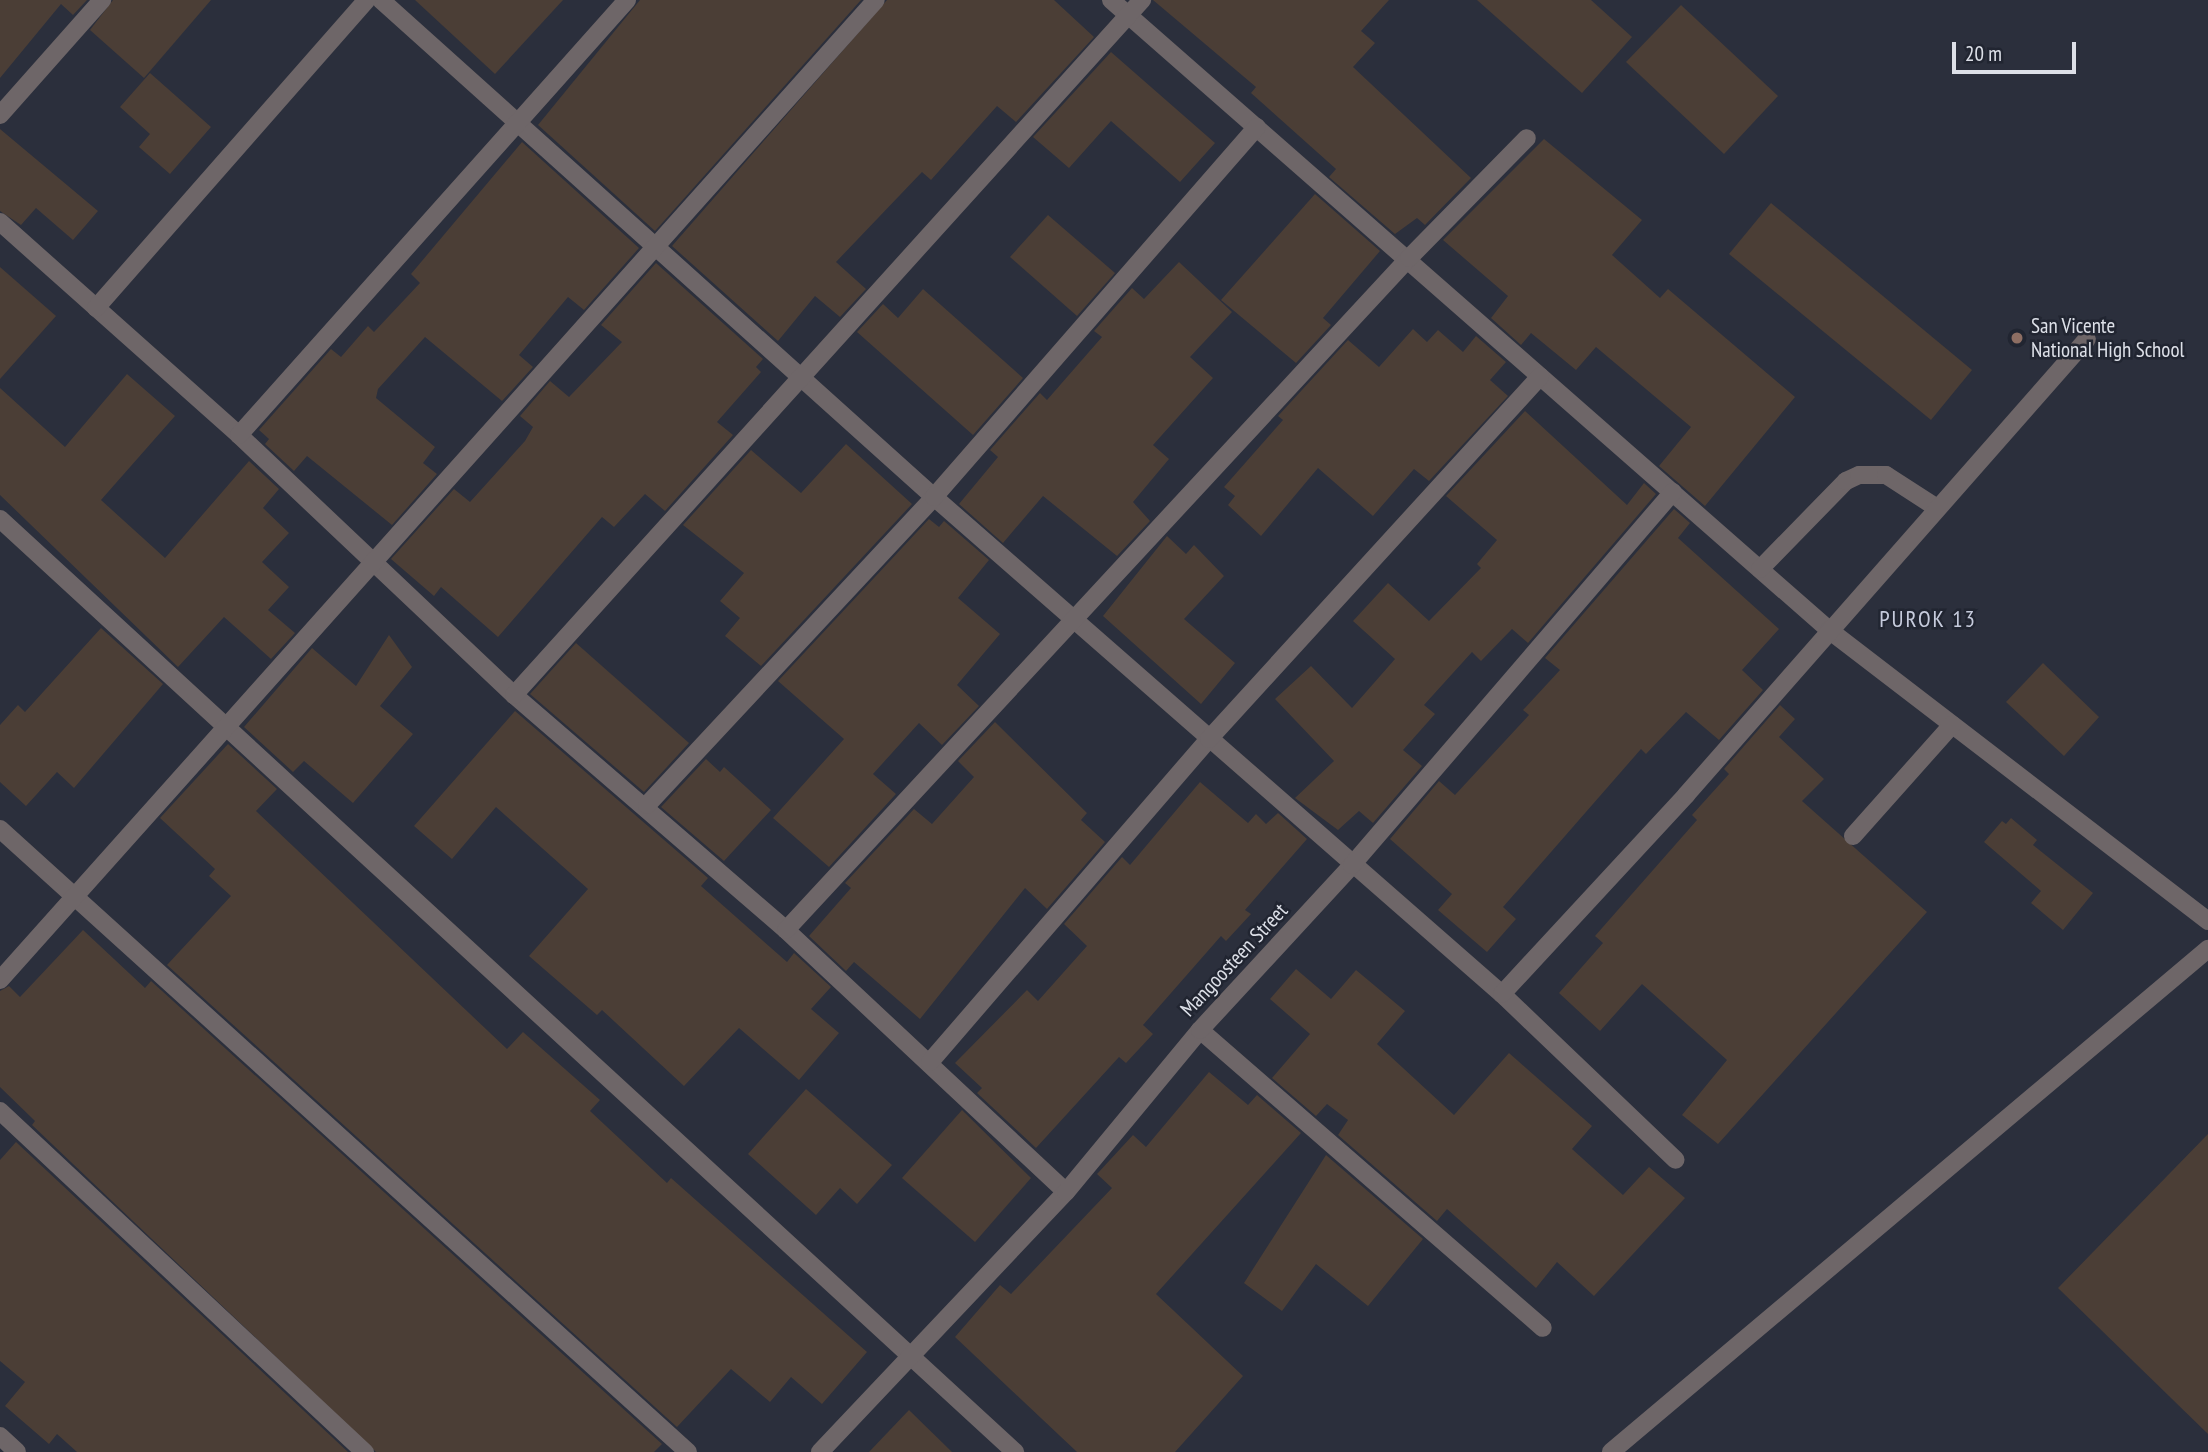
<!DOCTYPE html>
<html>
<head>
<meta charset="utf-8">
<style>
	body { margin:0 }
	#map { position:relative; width:2208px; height:1452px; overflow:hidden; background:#2b2f3c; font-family:"PT Sans Narrow",sans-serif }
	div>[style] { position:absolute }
	.building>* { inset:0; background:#4b3e36 }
	.minor>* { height:18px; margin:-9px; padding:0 9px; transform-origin:9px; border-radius:9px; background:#6e6668 }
	.dots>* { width:19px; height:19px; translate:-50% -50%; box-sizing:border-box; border:4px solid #212531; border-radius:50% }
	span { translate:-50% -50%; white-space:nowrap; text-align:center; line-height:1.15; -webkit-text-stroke:5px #212531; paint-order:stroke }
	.poi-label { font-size:21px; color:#dde0e8 }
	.left { translate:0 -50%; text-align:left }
	.street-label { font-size:21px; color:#dde0e8 }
	.neighbourhood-label { font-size:23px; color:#c6cbdc; letter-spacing:2px }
	.scale { position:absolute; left:1952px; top:42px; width:124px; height:32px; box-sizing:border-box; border:4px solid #dde0e8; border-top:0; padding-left:9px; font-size:21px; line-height:24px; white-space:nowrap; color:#dde0e8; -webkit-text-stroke:5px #212531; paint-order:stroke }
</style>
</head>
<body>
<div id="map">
	<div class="building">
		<div style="clip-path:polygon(0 0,87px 0,73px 15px,61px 4px,0 78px)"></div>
		<div style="clip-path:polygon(113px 0,211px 0,144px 78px,90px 30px)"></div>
		<div style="clip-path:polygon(415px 0,563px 0,495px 74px)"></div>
		<div style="clip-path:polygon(640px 0,861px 0,655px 231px,538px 125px)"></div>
		<div style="clip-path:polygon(887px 0,1054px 0,1094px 37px,1016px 122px,997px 106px,931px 180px,922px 172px,836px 262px,866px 289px,840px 317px,815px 296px,778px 341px,672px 246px)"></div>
		<div style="clip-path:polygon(1153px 0,1389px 0,1361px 31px,1375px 43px,1353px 67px,1471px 178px,1425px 225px,1417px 218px,1395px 234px,1329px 177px,1336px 169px,1251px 93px,1256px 87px)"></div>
		<div style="clip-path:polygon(1477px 0,1591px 0,1632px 37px,1582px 93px)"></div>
		<div style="clip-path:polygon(1681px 5px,1778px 96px,1724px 154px,1626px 62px)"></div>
		<div style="clip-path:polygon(1111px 52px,1215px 143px,1180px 182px,1111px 121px,1069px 168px,1033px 137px)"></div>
		<div style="clip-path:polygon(150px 73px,211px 127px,170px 174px,139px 147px,150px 134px,120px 107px)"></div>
		<div style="clip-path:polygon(0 129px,98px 211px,73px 240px,36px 208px,21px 225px,0 211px)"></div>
		<div style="clip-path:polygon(1544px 139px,1642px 220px,1612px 255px,1660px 298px,1668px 289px,1795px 397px,1705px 506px,1659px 466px,1691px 427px,1596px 347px,1576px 370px,1531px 333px,1521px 345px,1491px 318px,1508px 296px,1443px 240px)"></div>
		<div style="clip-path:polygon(522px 142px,639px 248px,584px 310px,568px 297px,519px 355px,533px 367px,502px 401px,425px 337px,378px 389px,376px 398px,435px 447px,423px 463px,437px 474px,392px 525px,307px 456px,294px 471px,265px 444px,269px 439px,259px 430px,331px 349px,341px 357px,368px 326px,374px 332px,420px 283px,411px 274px)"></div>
		<div style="clip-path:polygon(1315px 194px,1380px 251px,1323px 318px,1331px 325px,1296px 363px,1221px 300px)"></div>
		<div style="clip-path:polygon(1771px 203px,1972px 370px,1931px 420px,1729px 254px)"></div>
		<div style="clip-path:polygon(1048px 215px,1115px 273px,1077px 316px,1010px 257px)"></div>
		<div style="clip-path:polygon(1179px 262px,1232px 312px,1190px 357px,1213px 378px,1153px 445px,1169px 459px,1133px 502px,1150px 521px,1117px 556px,1043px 496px,1003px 543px,959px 504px,998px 457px,990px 450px,1040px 393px,1047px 400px,1102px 337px,1094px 331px,1132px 288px,1144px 299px)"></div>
		<div style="clip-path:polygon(656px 263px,763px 359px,756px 367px,761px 372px,717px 422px,733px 435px,665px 511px,645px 494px,614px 527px,602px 517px,498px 637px,441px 587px,434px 596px,391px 559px,454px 489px,470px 502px,525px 441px,533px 427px,520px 416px,550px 381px,569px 397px,622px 342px,601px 325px)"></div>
		<div style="clip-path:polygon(0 267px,56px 316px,0 379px)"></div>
		<div style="clip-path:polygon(923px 289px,1023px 378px,973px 435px,857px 332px,883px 304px,898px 318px)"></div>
		<div style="clip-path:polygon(1413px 329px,1427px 342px,1438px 330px,1463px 352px,1476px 336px,1506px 362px,1490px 380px,1508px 396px,1429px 481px,1414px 469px,1373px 516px,1318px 468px,1261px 536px,1228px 505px,1235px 496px,1224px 487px,1283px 420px,1278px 416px,1348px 340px,1379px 367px)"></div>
		<div style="clip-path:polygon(127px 374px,175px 416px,101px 500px,165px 558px,249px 461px,279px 489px,263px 508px,289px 533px,262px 562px,289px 587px,268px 610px,295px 633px,271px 659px,224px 617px,178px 667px,0 495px,0 388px,65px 447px)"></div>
		<div style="clip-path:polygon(1525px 411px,1627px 505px,1644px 483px,1656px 494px,1528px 643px,1512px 629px,1481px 661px,1472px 652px,1424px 705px,1435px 714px,1403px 750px,1422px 766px,1373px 823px,1359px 811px,1338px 830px,1295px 798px,1334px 761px,1275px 699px,1311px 666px,1352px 708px,1395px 659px,1353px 621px,1388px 583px,1429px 621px,1481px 568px,1477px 564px,1497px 540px,1446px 496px)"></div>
		<div style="clip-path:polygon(846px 444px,912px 504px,761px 666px,725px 636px,740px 618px,720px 601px,744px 573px,683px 525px,751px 450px,801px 493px)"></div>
		<div style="clip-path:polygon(1674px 509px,1690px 523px,1678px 538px,1779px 629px,1742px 670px,1763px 690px,1719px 740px,1686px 712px,1646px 754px,1641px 749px,1503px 907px,1516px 919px,1487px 952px,1438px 910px,1452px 894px,1390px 839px,1439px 781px,1455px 795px,1529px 715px,1523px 710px,1560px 670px,1545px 658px)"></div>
		<div style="clip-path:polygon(929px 519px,939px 527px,944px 521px,989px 560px,958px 598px,1000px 634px,957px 685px,979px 706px,942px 745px,919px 723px,873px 774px,896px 794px,829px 867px,773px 818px,844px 739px,778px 681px)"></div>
		<div style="clip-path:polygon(1167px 536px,1186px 554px,1194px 545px,1224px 576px,1184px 619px,1235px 663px,1201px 704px,1103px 616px)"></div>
		<div style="clip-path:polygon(101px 628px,163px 684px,74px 788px,57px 772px,26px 806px,0 782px,0 725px,18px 705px,25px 712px)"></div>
		<div style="clip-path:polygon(389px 635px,412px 667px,380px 706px,413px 734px,353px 803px,304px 761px,293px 772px,244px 727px,312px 648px,356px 686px)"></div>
		<div style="clip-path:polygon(576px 643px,689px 743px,644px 792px,530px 694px)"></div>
		<div style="clip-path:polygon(2043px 663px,2099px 717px,2064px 756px,2006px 702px)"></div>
		<div style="clip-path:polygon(1780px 705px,1795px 719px,1779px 737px,1824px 779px,1802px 801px,1927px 912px,1718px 1144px,1682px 1115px,1727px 1060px,1642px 984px,1600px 1031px,1559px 993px,1603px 943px,1595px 936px,1697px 820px,1692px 815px,1729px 774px,1724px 769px)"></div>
		<div style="clip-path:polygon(515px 711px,708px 878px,701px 886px,787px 962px,794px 953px,831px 987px,811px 1009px,839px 1033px,799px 1080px,739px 1028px,684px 1086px,602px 1010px,597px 1015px,529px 956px,588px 889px,496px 807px,452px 859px,414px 826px)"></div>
		<div style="clip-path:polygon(995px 722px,1087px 813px,1081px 820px,1105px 842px,1047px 909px,1025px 888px,920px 1019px,854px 962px,846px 971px,809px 936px,851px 888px,845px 883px,914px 809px,932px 824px,974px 777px,958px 761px)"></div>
		<div style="clip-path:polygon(228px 744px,277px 789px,256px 811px,507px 1049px,523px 1032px,600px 1100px,590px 1111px,667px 1183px,671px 1178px,867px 1352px,822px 1404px,791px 1377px,770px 1402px,731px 1369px,677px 1427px,167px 965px,231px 896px,209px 876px,215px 869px,160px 818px)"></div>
		<div style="clip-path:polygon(706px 759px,720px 772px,724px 767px,771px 810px,724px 861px,661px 807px)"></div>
		<div style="clip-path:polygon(1200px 782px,1248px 823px,1256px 814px,1266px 824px,1278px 813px,1307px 839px,1245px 910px,1251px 914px,1226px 941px,1221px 936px,1143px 1025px,1153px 1034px,1126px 1063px,1119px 1057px,1036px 1148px,977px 1093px,982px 1088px,955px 1063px,1027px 990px,1038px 1001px,1087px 946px,1064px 924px,1122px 857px,1130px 865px)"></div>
		<div style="clip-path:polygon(2011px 818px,2037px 840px,2033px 845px,2093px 893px,2063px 930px,2031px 903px,2041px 891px,1984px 842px,2002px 821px,2006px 824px)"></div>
		<div style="clip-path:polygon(83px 930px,145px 988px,151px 981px,662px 1444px,654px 1452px,376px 1452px,32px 1125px,35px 1121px,0 1087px,0 991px,9px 986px,20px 997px)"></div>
		<div style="clip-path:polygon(1296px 969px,1331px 999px,1356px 970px,1405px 1011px,1377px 1044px,1454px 1115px,1509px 1053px,1592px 1126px,1572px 1149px,1623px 1195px,1649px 1167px,1685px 1198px,1594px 1296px,1557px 1262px,1536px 1288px,1447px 1209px,1437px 1221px,1338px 1135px,1348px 1120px,1327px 1104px,1316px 1116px,1272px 1078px,1310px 1034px,1270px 999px)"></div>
		<div style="clip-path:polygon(1209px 1072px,1248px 1105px,1257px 1095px,1301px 1133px,1156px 1294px,1243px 1376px,1175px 1452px,1077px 1452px,955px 1337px,1000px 1285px,1011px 1294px,1112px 1188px,1097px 1174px,1133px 1135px,1146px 1147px)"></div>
		<div style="clip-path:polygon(806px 1089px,892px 1165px,857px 1204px,840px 1188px,816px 1215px,748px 1154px)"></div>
		<div style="clip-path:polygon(962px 1110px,1031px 1178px,975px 1242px,902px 1178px)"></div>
		<div style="clip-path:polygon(2208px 1134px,2208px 1434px,2058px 1288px)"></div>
		<div style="clip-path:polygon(16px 1142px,348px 1452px,77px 1452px,57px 1434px,49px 1444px,5px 1406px,25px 1382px,0 1361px,0 1160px)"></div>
		<div style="clip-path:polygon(1326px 1155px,1423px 1239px,1368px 1306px,1316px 1264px,1282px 1311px,1244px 1283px)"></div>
		<div style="clip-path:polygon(909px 1410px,952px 1452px,869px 1452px)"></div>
	</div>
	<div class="minor">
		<div style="left:381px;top:0;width:744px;rotate:41.95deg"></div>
		<div style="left:934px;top:497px;width:755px;rotate:41.19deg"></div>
		<div style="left:1502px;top:994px;width:240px;rotate:43.7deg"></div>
		<div style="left:1111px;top:0;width:955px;rotate:41.26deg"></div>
		<div style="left:1829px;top:630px;width:478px;rotate:37.5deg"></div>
		<div style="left:0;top:115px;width:154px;rotate:-48.4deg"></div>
		<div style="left:0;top:222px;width:320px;rotate:41.7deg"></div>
		<div style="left:239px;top:435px;width:378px;rotate:43.4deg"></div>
		<div style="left:514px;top:695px;width:359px;rotate:40.8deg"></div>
		<div style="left:786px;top:930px;width:383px;rotate:43.1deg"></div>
		<div style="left:96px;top:308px;width:410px;rotate:-48.7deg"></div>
		<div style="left:239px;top:435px;width:583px;rotate:-48.27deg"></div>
		<div style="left:0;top:519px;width:1379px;rotate:42.59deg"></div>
		<div style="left:1760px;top:569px;width:123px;rotate:-45.7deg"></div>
		<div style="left:1846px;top:481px;width:14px;rotate:-25deg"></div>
		<div style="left:1859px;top:475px;width:27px"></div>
		<div style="left:1886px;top:475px;width:61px;rotate:32.9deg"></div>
		<div style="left:514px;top:695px;width:937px;rotate:-47.9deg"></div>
		<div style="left:647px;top:805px;width:421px;rotate:-47deg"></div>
		<div style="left:934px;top:497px;width:491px;rotate:-48.9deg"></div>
		<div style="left:0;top:829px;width:928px;rotate:42.16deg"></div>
		<div style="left:1853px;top:836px;width:149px;rotate:-48.3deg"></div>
		<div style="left:786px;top:930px;width:916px;rotate:-47.17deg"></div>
		<div style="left:1409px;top:258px;width:168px;rotate:-45.5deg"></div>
		<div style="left:0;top:980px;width:1314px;rotate:-48.21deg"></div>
		<div style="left:1502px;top:994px;width:271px;rotate:-47.2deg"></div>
		<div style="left:1686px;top:795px;width:607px;rotate:-48.67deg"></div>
		<div style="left:1200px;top:1030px;width:454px;rotate:41deg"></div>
		<div style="left:930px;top:1062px;width:427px;rotate:-49.2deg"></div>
		<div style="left:1209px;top:739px;width:491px;rotate:-47.6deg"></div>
		<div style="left:0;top:1111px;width:500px;rotate:43.1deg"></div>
		<div style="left:0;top:1436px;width:23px;rotate:43deg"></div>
		<div style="left:820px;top:1452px;width:358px;rotate:-46.6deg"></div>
		<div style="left:1066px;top:1192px;width:210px;rotate:-50.4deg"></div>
		<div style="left:1200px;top:1030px;width:224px;rotate:-47.3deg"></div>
		<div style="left:1352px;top:865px;width:492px;rotate:-49.3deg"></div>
		<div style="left:1611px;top:1452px;width:781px;rotate:-40.12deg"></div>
	</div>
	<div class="dots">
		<div style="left:2017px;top:338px;background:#8d6e63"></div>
	</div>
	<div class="poi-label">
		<span class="left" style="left:2031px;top:338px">San Vicente<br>National High School</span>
	</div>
	<div class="street-label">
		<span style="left:1234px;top:960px;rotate:-47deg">Mangoosteen Street</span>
	</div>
	<div class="neighbourhood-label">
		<span style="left:1928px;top:619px">PUROK 13</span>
	</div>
	<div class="scale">20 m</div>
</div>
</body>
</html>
